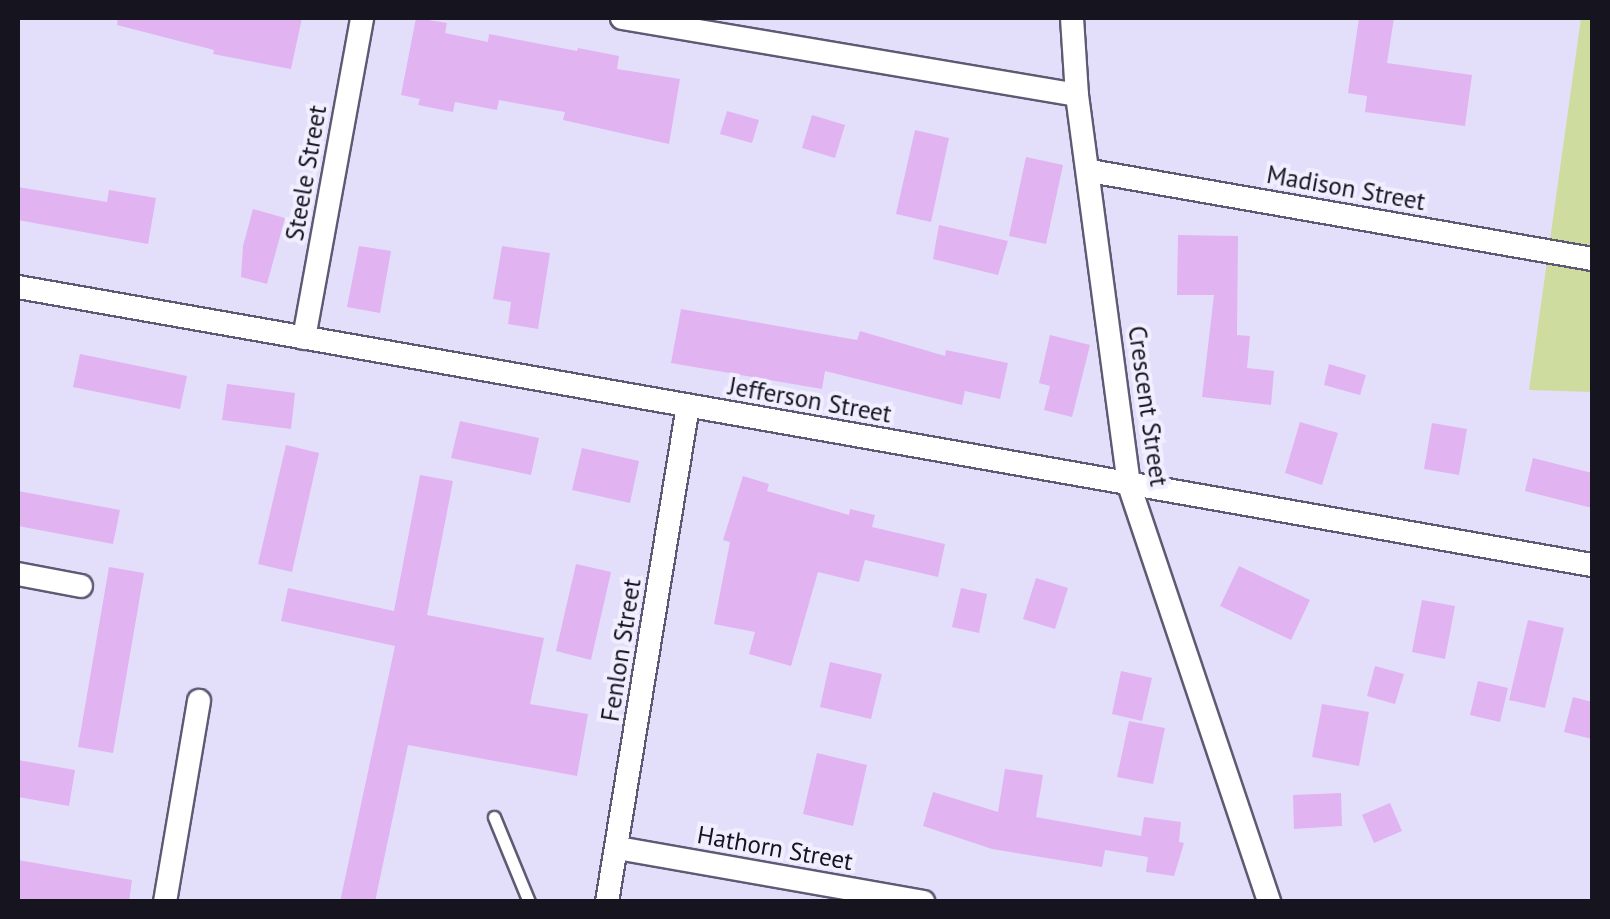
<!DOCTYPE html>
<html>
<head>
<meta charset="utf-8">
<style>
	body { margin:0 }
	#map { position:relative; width:1610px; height:919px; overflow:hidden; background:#e3dffb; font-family:"PT Sans",sans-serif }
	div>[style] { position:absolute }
	.green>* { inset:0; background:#cfdc9f }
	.building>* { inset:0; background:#e1b3f1 }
	.roads { filter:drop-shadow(2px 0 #5f5a73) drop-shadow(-2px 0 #5f5a73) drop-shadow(0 2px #5f5a73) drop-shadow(0 -2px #5f5a73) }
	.service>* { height:11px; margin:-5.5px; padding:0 5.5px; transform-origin:5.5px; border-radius:5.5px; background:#fff }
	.minor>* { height:22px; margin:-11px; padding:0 11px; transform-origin:11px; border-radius:11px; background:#fff }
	span { translate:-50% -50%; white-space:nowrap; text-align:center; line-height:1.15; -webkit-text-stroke:8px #f0eeff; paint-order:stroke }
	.street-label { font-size:25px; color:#16141e }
	.frame { position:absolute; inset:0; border:20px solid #16141e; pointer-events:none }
</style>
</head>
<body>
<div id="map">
	<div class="green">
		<div style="clip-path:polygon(1581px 18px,1592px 18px,1592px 392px,1529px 390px)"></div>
	</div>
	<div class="building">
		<div style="clip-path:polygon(118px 18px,302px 18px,291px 69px,213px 54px,214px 50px,117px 25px)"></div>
		<div style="clip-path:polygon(416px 18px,447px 23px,445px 33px,488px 42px,489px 34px,577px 51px,578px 48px,619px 56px,617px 69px,680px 79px,669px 144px,563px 120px,565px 112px,499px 100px,497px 110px,455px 102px,453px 112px,418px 105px,420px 99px,401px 95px)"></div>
		<div style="clip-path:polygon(1359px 18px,1394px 18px,1387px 63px,1472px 75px,1465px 126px,1365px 112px,1367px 96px,1348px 93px)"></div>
		<div style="clip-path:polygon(727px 111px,759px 120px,752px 143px,720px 134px)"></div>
		<div style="clip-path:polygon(812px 115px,845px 125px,835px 158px,802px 148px)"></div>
		<div style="clip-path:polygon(915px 130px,949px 138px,931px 222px,896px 214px)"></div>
		<div style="clip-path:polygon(1026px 157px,1063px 165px,1046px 244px,1009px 236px)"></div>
		<div style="clip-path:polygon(18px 187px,107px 202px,109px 190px,156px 198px,148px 244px,18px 220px)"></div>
		<div style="clip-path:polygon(253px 209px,285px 218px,267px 284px,241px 277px,243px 246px)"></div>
		<div style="clip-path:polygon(939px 225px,1008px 241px,998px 275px,933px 259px)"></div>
		<div style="clip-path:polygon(1178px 235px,1238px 236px,1237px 335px,1250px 336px,1247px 368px,1274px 371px,1271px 405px,1202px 397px,1214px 295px,1177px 295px)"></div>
		<div style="clip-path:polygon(359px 246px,391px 251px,380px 313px,347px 307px)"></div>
		<div style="clip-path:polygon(502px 246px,550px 253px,538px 329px,508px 324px,511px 302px,493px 299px)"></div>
		<div style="clip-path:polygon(681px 309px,857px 340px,860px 331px,945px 356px,946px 350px,1008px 363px,1000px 399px,965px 391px,962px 405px,825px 371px,822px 389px,671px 363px)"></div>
		<div style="clip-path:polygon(1050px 335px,1090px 345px,1072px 417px,1044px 410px,1050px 386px,1039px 383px)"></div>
		<div style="clip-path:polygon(80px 354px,187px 376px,180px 409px,73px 387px)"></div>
		<div style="clip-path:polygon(1329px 364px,1366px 375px,1360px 395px,1324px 385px)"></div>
		<div style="clip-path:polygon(227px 384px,295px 393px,291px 429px,222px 420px)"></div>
		<div style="clip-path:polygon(460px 421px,539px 438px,531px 475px,451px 458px)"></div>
		<div style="clip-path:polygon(1300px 422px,1338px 433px,1322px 485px,1285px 473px)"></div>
		<div style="clip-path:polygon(1432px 423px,1467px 429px,1459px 475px,1424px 469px)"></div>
		<div style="clip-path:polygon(286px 445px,319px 453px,292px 572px,258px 564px)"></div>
		<div style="clip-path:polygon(582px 448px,639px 461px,630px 503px,572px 490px)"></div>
		<div style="clip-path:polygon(1533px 458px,1592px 473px,1592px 508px,1525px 491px)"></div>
		<div style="clip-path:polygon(420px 475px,453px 481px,427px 615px,544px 638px,530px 704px,588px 714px,577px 776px,408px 745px,375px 902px,340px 902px,395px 646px,281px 621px,288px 588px,394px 611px)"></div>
		<div style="clip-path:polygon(743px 476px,769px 484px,767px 491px,849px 515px,850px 509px,875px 515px,872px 527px,945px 544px,938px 577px,865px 560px,859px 582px,818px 572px,791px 666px,749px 654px,755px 632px,714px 624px,730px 542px,723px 540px)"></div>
		<div style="clip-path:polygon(18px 491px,120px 510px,113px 544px,18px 526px)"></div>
		<div style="clip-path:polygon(576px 564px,611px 572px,591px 660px,556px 651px)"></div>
		<div style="clip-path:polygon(1239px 566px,1310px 600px,1291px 640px,1220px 606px)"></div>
		<div style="clip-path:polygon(109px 567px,144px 573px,113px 753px,78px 747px)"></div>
		<div style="clip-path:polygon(1036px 578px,1068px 588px,1055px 629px,1023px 619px)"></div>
		<div style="clip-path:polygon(961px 588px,987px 594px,979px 633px,952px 627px)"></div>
		<div style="clip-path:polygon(1422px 600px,1455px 606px,1445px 659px,1412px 652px)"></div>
		<div style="clip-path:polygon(1528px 620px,1564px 628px,1545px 708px,1509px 700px)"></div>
		<div style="clip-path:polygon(830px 662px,882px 674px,871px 719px,820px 707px)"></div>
		<div style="clip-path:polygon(1375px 666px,1404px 674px,1395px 704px,1367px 696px)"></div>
		<div style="clip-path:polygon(1121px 671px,1152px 678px,1142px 721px,1112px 714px)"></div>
		<div style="clip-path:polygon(1478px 681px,1508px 688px,1500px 722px,1470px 715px)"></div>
		<div style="clip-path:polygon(1573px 697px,1592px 702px,1592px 739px,1564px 732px)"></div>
		<div style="clip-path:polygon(1322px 704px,1369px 712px,1359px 766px,1312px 757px)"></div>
		<div style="clip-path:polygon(1129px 721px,1165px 728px,1153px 784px,1117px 777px)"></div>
		<div style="clip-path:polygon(817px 753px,867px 765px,853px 826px,803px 814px)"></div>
		<div style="clip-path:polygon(18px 760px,75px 770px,69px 806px,18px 797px)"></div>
		<div style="clip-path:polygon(1005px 769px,1043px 775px,1036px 817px,1141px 836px,1144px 817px,1181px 822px,1179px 842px,1184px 843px,1174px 876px,1146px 872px,1148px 857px,1105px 850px,1102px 867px,992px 849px,923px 826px,933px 792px,998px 812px)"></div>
		<div style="clip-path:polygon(1341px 793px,1342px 826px,1294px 829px,1293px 795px)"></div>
		<div style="clip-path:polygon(1390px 803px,1402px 831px,1374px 843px,1362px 815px)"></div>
		<div style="clip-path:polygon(18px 860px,132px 880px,129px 902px,18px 902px)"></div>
	</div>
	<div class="roads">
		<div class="service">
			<div style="left:494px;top:817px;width:92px;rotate:67.6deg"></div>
		</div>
		<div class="minor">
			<div style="left:622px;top:18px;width:461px;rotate:9.6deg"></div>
			<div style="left:1072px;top:18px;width:77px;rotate:86.3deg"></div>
			<div style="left:1077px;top:95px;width:393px;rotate:82.4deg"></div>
			<div style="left:1129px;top:485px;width:440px;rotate:71.4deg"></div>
			<div style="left:1090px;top:171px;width:510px;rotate:9.94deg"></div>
			<div style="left:18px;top:287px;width:1598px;rotate:10.02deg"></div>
			<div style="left:304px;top:338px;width:325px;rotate:-79.7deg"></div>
			<div style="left:18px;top:574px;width:64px;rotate:10.8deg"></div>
			<div style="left:618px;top:848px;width:310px;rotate:10deg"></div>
			<div style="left:165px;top:902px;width:204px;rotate:-80.4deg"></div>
			<div style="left:607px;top:902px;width:503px;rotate:-80.73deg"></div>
		</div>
	</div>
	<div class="street-label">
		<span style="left:306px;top:173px;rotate:-80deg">Steele Street</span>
		<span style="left:1346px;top:188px;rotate:10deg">Madison Street</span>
		<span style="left:810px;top:400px;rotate:10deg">Jefferson Street</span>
		<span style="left:1148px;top:406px;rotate:82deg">Crescent Street</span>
		<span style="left:621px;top:650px;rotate:-81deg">Fenlon Street</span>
		<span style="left:775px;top:848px;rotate:10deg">Hathorn Street</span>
	</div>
	<div class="frame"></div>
</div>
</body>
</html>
